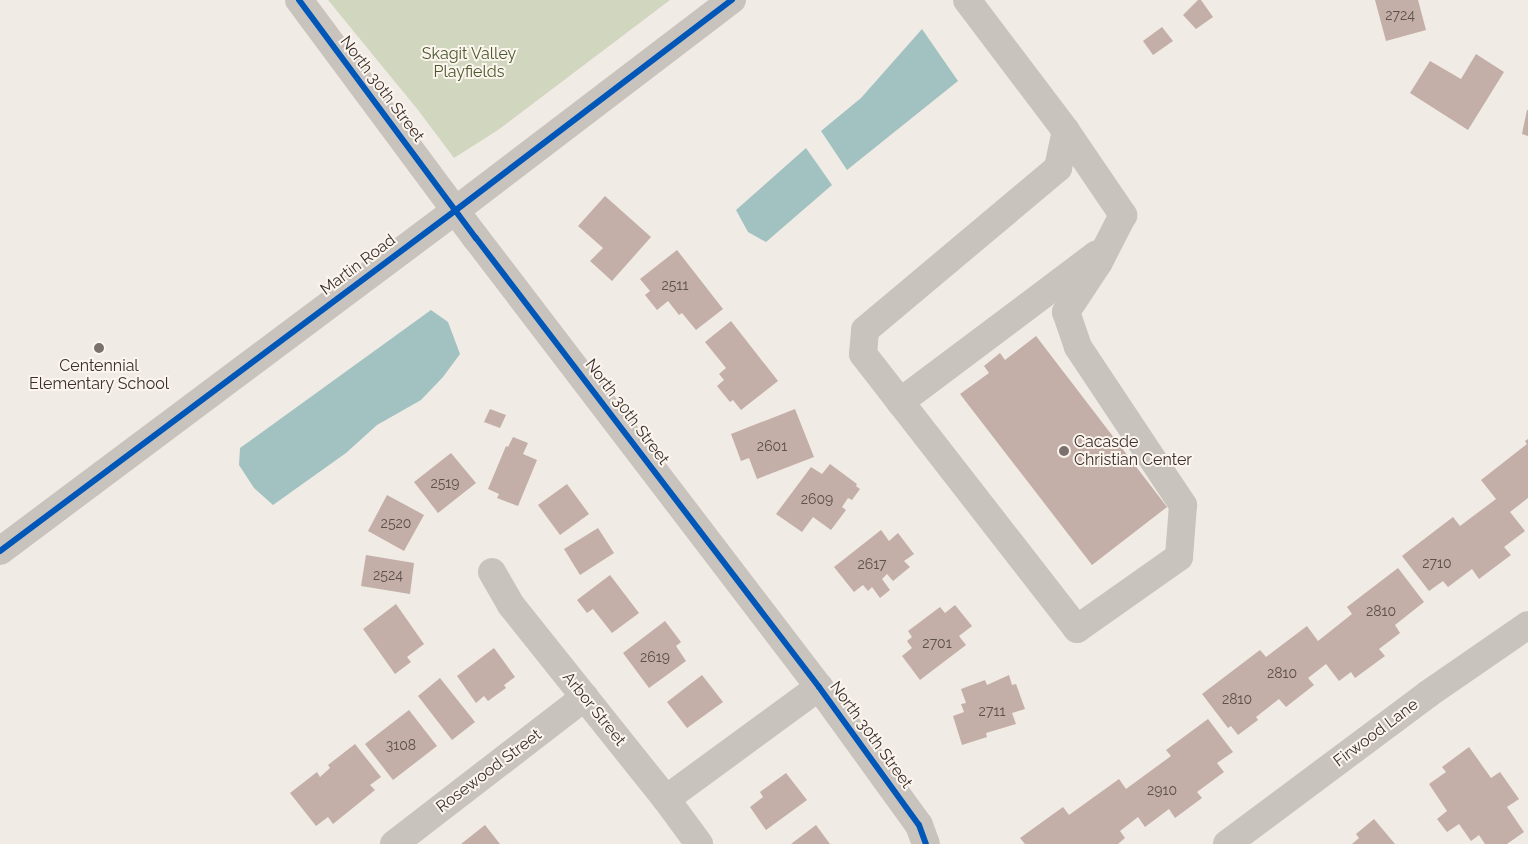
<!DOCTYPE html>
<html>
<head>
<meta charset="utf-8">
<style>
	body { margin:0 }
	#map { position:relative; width:1528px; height:844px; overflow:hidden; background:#f0ebe5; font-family:Raleway,sans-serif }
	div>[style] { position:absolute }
	.green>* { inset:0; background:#d1d6bf }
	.water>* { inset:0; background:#a1c2c1 }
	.building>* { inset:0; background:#c3afa7 }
	.minor>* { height:28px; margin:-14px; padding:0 14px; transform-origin:14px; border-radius:14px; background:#c9c3be }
	.cycleway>* { height:6px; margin:-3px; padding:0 3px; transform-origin:3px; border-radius:3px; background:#0057b8 }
	.dots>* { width:14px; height:14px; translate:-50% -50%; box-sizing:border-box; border:2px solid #fbf5ee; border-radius:50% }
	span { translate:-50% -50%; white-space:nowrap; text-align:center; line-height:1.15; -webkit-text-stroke:4px #fbf5ee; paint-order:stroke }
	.number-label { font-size:14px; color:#5d504a }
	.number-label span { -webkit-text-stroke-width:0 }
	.park-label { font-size:16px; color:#4a5a2e }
	.street-label { font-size:16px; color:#3b302b }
	.poi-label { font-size:16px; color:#3b302b }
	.left { translate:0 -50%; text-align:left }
</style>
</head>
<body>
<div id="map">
	<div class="green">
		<div style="clip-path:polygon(328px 0,670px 0,498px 130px,454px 158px,418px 110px)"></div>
	</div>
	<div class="water">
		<div style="clip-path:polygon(922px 29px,958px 81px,847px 170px,821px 131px,861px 98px)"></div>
		<div style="clip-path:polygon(806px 148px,832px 185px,766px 242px,748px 232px,736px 210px)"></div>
		<div style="clip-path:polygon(431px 310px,448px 322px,460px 354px,443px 377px,421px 400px,377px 425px,346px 453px,273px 505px,254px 488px,239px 465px,240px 448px)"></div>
	</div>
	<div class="building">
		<div style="clip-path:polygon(1198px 0,1201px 0,1213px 17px,1196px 29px,1183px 15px)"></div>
		<div style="clip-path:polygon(1375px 0,1418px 0,1426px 30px,1386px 41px)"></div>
		<div style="clip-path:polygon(1162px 27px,1173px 41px,1153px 55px,1143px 41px)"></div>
		<div style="clip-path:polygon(1476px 54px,1504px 72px,1468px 130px,1410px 93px,1430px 61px,1461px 79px)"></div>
		<div style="clip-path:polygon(1527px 110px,1528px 110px,1528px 136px,1522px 134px)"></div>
		<div style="clip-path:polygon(605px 196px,651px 237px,612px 281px,590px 261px,603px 248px,578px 226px)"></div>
		<div style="clip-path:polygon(677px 250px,723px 309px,696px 330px,682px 313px,679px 315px,668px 301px,657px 310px,645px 295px,650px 291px,640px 279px)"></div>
		<div style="clip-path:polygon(731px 321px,778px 381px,741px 410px,733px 400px,730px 402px,717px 386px,724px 380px,719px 374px,726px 368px,705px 342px)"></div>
		<div style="clip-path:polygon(1036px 336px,1167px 507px,1092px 565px,960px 394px,989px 373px,984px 366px,1000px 353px,1005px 360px)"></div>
		<div style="clip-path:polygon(490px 409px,506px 415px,500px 428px,484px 422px)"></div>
		<div style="clip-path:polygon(795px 409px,814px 457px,757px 479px,749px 458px,741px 461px,731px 434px)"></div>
		<div style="clip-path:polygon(513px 437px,528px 443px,523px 454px,537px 460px,518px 506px,497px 498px,499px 494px,488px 489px,506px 446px,508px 447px)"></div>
		<div style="clip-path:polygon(1528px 439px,1528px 498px,1510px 512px,1525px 531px,1504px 547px,1511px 555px,1479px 579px,1472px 569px,1448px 587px,1443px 581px,1429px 591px,1402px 556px,1453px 517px,1460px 526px,1496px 499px,1481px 480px,1527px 444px,1525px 441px)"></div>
		<div style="clip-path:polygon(451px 453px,476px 483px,438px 513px,414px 482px)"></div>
		<div style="clip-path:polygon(830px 464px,857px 484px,856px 486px,860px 489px,852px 500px,848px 498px,842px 507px,846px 510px,831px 530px,813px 517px,802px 532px,776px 514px,811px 467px,822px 474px)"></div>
		<div style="clip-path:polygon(567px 484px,589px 514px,560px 535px,538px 505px)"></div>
		<div style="clip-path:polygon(387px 495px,424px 515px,404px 551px,368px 531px)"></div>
		<div style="clip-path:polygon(598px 528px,614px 553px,580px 575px,564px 549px)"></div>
		<div style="clip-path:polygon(881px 530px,889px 541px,898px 533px,914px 554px,904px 561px,910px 567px,893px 581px,887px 574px,882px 579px,890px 590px,880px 598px,872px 587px,868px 591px,863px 585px,854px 592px,834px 567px)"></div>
		<div style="clip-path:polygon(366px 555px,414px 563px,410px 594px,361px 586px)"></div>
		<div style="clip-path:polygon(1398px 568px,1424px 602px,1395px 625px,1400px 633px,1379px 649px,1385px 656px,1355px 678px,1351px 672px,1339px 681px,1326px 664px,1308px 678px,1314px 685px,1286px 707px,1279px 699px,1256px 717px,1258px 720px,1238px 735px,1231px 726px,1228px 728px,1202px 694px,1260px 650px,1266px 657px,1307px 626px,1318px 641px,1352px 614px,1347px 607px)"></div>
		<div style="clip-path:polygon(610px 575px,639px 613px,612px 633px,593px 609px,587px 613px,577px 600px)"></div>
		<div style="clip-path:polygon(396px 604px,424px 644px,407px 657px,411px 662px,395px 674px,363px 629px)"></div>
		<div style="clip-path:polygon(955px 605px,972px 626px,959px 636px,966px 645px,920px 680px,902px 656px,912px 648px,907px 641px,912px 637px,908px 631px,940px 607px,945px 613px)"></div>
		<div style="clip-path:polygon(665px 621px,681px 642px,676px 646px,686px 661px,649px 688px,623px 653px)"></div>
		<div style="clip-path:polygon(494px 648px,515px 677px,504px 685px,506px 688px,488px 701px,484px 696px,476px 703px,457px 676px)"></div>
		<div style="clip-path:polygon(702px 675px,723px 702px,687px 728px,667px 702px)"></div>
		<div style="clip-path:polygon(1009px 675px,1012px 685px,1016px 684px,1025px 709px,1012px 713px,1016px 724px,986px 733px,987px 737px,962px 745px,953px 716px,964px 712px,961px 704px,966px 703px,961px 689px,985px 680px,987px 685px)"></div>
		<div style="clip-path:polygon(440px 678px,475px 722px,452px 740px,418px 696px)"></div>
		<div style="clip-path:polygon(409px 710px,437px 746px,393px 780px,365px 744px)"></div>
		<div style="clip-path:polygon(1208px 719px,1233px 752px,1217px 763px,1224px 772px,1197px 792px,1202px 798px,1175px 818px,1169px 809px,1145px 827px,1138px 817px,1120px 831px,1125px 838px,1118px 844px,1025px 844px,1020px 838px,1063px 807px,1069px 815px,1119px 779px,1126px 789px,1171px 756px,1166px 750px)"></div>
		<div style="clip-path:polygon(355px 744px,381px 777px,370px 785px,375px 790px,333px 824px,328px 817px,316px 826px,290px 793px,317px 772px,320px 777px,330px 768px,328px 765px)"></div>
		<div style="clip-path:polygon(1469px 747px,1491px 778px,1500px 772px,1519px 799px,1507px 807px,1524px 832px,1507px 844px,1485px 844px,1479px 835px,1471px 841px,1459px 824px,1447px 832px,1437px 819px,1447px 811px,1429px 784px,1446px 772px,1442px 767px)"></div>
		<div style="clip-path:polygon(786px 773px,807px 800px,766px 830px,750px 807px,763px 797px,760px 792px)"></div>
		<div style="clip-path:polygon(1374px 819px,1395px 844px,1352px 844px,1359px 838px,1356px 834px)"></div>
		<div style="clip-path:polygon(485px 825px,500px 844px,461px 844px)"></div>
		<div style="clip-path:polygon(816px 825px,830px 844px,791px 844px)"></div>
	</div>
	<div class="minor">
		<div style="left:299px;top:0;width:297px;rotate:53.4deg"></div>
		<div style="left:476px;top:238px;width:565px;rotate:52.62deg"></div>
		<div style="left:819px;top:687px;width:170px;rotate:54.1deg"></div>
		<div style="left:919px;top:825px;width:20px;rotate:70deg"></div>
		<div style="left:967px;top:0;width:164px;rotate:52.9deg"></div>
		<div style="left:1066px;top:131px;width:102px;rotate:55.8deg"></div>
		<div style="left:1123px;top:215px;width:53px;rotate:117.1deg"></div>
		<div style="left:1099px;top:262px;width:60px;rotate:123.4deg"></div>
		<div style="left:1066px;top:312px;width:37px;rotate:71deg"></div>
		<div style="left:1078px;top:347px;width:190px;rotate:56.4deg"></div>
		<div style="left:1183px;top:505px;width:52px;rotate:94.4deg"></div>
		<div style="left:1179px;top:557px;width:125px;rotate:144.8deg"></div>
		<div style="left:1077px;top:629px;width:348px;rotate:-127.9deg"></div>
		<div style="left:863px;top:354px;width:24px;rotate:-85deg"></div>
		<div style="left:865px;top:330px;width:252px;rotate:-40deg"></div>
		<div style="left:1058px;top:168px;width:38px;rotate:-78deg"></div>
		<div style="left:900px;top:402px;width:246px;rotate:-36.9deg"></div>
		<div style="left:0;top:551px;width:569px;rotate:-36.79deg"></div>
		<div style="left:456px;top:210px;width:347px;rotate:-37.3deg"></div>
		<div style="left:492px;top:572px;width:38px;rotate:60deg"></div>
		<div style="left:511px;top:605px;width:248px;rotate:51.4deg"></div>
		<div style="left:666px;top:799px;width:56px;rotate:53.7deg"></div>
		<div style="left:666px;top:799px;width:190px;rotate:-36.2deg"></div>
		<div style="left:394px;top:844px;width:241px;rotate:-37.6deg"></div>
		<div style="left:1227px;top:844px;width:251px;rotate:-36.7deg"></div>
		<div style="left:1428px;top:694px;width:121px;rotate:-34.6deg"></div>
	</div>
	<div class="cycleway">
		<div style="left:299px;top:0;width:297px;rotate:53.4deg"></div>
		<div style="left:476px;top:238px;width:565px;rotate:52.62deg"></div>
		<div style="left:819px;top:687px;width:170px;rotate:54.1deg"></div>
		<div style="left:919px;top:825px;width:20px;rotate:70deg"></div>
		<div style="left:0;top:551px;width:569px;rotate:-36.79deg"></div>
		<div style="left:456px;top:210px;width:347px;rotate:-37.3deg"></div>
	</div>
	<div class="dots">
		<div style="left:99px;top:348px;background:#7a716c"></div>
		<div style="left:1064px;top:451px;background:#7a716c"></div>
	</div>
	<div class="number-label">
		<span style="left:1400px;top:15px">2724</span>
		<span style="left:675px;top:285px">2511</span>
		<span style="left:772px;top:446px">2601</span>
		<span style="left:445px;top:483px">2519</span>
		<span style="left:817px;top:499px">2609</span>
		<span style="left:396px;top:523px">2520</span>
		<span style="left:1437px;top:563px">2710</span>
		<span style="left:872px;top:564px">2617</span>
		<span style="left:388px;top:575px">2524</span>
		<span style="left:1381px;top:611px">2810</span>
		<span style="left:937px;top:643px">2701</span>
		<span style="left:655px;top:657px">2619</span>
		<span style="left:1282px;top:673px">2810</span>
		<span style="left:1237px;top:699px">2810</span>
		<span style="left:992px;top:711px">2711</span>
		<span style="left:401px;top:745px">3108</span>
		<span style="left:1162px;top:790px">2910</span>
	</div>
	<div class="park-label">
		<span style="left:469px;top:63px">Skagit Valley<br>Playfields</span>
	</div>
	<div class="street-label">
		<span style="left:382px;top:89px;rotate:53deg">North 30th Street</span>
		<span style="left:358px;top:265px;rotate:-37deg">Martin Road</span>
		<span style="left:627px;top:412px;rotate:53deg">North 30th Street</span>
		<span style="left:594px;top:709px;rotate:51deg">Arbor Street</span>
		<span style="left:1376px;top:733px;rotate:-37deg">Firwood Lane</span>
		<span style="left:871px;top:735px;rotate:54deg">North 30th Street</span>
		<span style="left:489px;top:771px;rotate:-37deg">Rosewood Street</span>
	</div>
	<div class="poi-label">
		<span style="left:99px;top:375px">Centennial<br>Elementary School</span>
		<span class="left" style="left:1074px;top:451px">Cacasde<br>Christian Center</span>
	</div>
</div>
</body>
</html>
